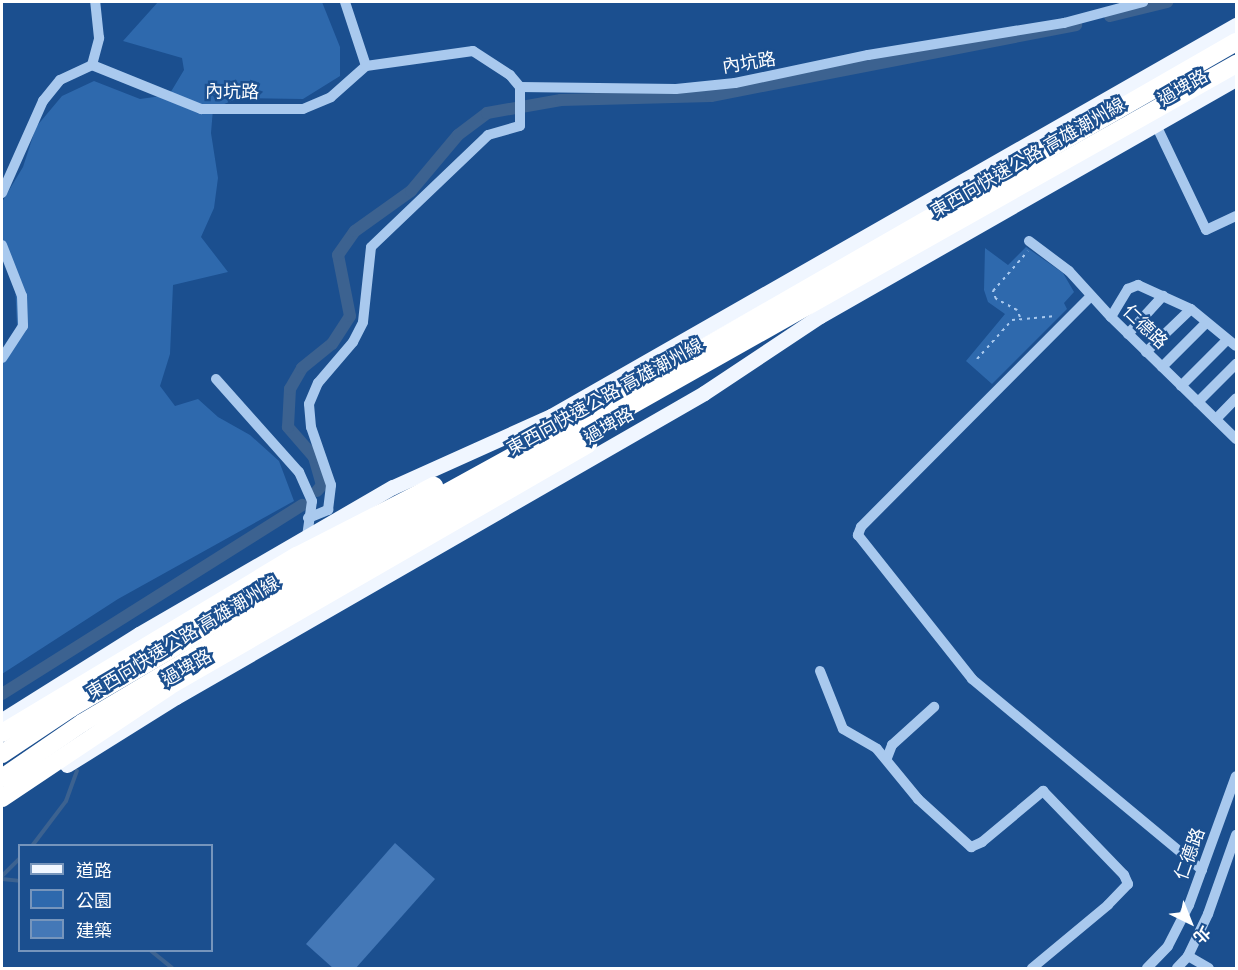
<!DOCTYPE html>
<html>
<head>
<meta charset="utf-8">
<style>
	body { margin:0 }
	#map { position:relative; width:1238px; height:970px; overflow:hidden; background:#1b4f8f; font-family:Mulish,"Noto Sans TC",sans-serif }
	div>[style] { position:absolute }
	.green>* { inset:0; background:#2e69ad }
	.stream>* { height:4px; margin:-2px; padding:0 2px; transform-origin:2px; border-radius:2px; background:#3c6290 }
	.canal>* { height:12px; margin:-6px; padding:0 6px; transform-origin:6px; border-radius:6px; background:#3c6290 }
	.building>* { inset:0; background:#4478b7 }
	.path>* { height:2px; margin-top:-1px; transform-origin:0; background:repeating-linear-gradient(90deg,#a9c9ee 0 3px,transparent 0 7.5px) }
	.minor>* { height:10px; margin:-5px; padding:0 5px; transform-origin:5px; border-radius:5px; background:#a9c9ee }
	.major>* { height:15px; margin:-7.5px; padding:0 7.5px; transform-origin:7.5px; border-radius:7.5px; background:#f0f6ff }
	.highway>* { height:18px; margin:-9px; padding:0 9px; transform-origin:9px; border-radius:9px; background:#fff }
	span { translate:-50% -50%; white-space:nowrap; text-align:center; line-height:1.15; -webkit-text-stroke:5px #1b4f8f; paint-order:stroke }
	.street-label { font-size:18px; color:#fff }
	.frame { position:absolute; inset:0; border:3px solid #fff; pointer-events:none }
	.legend { position:absolute; left:18px; top:844px; width:195px; height:108px; box-sizing:border-box; background:#1b4f8f; border:2px solid #7695bc; margin:0; padding:8px 10px; list-style:none; font-size:18px; color:#fff }
	.legend li { display:flex; align-items:center; gap:12px; height:30px }
	.legend b { width:30px; border:2px solid #7695bc }
	.north { position:absolute; left:1160px; top:892px; width:60px; height:60px; -webkit-text-stroke:4px #1b4f8f; paint-order:stroke; rotate:137deg; font-size:16px; font-weight:700; line-height:24px; text-align:center; color:#fff }
	.north::after { content:''; display:block; margin:auto; width:21px; height:27px; background:#fff; clip-path:polygon(50% 0,100% 100%,50% 72%,0 100%) }
</style>
</head>
<body>
<div id="map">
	<div class="green">
		<div style="clip-path:polygon(158px 2px,322px 2px,340px 47px,340px 76px,303px 99px,238px 98px,213px 109px,211px 133px,218px 178px,214px 208px,201px 237px,228px 272px,173px 285px,170px 354px,160px 386px,175px 406px,198px 399px,218px 417px,250px 435px,279px 461px,294px 501px,118px 599px,2px 674px,2px 360px,17px 326px,15px 283px,2px 242px,2px 202px,23px 167px,36px 127px,62px 96px,94px 81px,140px 99px,169px 95px,184px 70px,182px 58px,123px 41px)"></div>
		<div style="clip-path:polygon(1026px 247px,1063px 273px,1074px 292px,1064px 303px,1067px 309px,992px 384px,966px 361px,1005px 314px,988px 302px,984px 290px,985px 248px,1008px 265px)"></div>
	</div>
	<div class="stream">
		<div style="left:32px;top:846px;width:56px;rotate:-52.9deg"></div>
		<div style="left:66px;top:801px;width:32px;rotate:-70deg"></div>
		<div style="left:2px;top:876px;width:25px;rotate:-45deg"></div>
		<div style="left:2px;top:879px;width:18px;rotate:6deg"></div>
		<div style="left:150px;top:950px;width:28px;rotate:39deg"></div>
	</div>
	<div class="canal">
		<div style="left:1110px;top:16px;width:59px;rotate:-13.8deg"></div>
		<div style="left:317px;top:491px;width:8px;rotate:-50deg"></div>
		<div style="left:322px;top:485px;width:29px;rotate:-106deg"></div>
		<div style="left:314px;top:457px;width:40px;rotate:-131deg"></div>
		<div style="left:288px;top:427px;width:38px;rotate:-87deg"></div>
		<div style="left:290px;top:389px;width:24px;rotate:-60deg"></div>
		<div style="left:302px;top:368px;width:38px;rotate:-39deg"></div>
		<div style="left:332px;top:344px;width:33px;rotate:-57deg"></div>
		<div style="left:350px;top:316px;width:62px;rotate:-101.1deg"></div>
		<div style="left:338px;top:255px;width:29px;rotate:-55deg"></div>
		<div style="left:355px;top:231px;width:69px;rotate:-35.5deg"></div>
		<div style="left:411px;top:191px;width:73px;rotate:-50deg"></div>
		<div style="left:458px;top:135px;width:36px;rotate:-37deg"></div>
		<div style="left:487px;top:113px;width:75px;rotate:-10deg"></div>
		<div style="left:561px;top:100px;width:150px;rotate:-1.5deg"></div>
		<div style="left:711px;top:96px;width:372px;rotate:-11deg"></div>
		<div style="left:2px;top:694px;width:355px;rotate:-32.2deg"></div>
	</div>
	<div class="building">
		<div style="clip-path:polygon(395px 843px,435px 879px,355px 969px,334px 969px,306px 944px)"></div>
	</div>
	<div class="path">
		<div style="left:1020px;top:317px;width:8px;rotate:-113deg"></div>
		<div style="left:1017px;top:310px;width:24px;rotate:-152deg"></div>
		<div style="left:996px;top:299px;width:9px;rotate:-111deg"></div>
		<div style="left:993px;top:291px;width:53px;rotate:-48.8deg"></div>
		<div style="left:977px;top:359px;width:52px;rotate:-48.1deg"></div>
		<div style="left:1012px;top:320px;width:44px;rotate:-5.2deg"></div>
	</div>
	<div class="minor">
		<div style="left:345px;top:2px;width:67px;rotate:71.8deg"></div>
		<div style="left:92px;top:65px;width:118px;rotate:22deg"></div>
		<div style="left:201px;top:109px;width:102px"></div>
		<div style="left:303px;top:109px;width:30px;rotate:-23deg"></div>
		<div style="left:331px;top:97px;width:47px;rotate:-41.5deg"></div>
		<div style="left:366px;top:66px;width:108px;rotate:-8deg"></div>
		<div style="left:473px;top:51px;width:44px;rotate:33deg"></div>
		<div style="left:510px;top:75px;width:16px;rotate:50deg"></div>
		<div style="left:520px;top:87px;width:156px;rotate:0.7deg"></div>
		<div style="left:676px;top:89px;width:59px;rotate:-5.8deg"></div>
		<div style="left:735px;top:83px;width:136px;rotate:-11.9deg"></div>
		<div style="left:868px;top:55px;width:199px;rotate:-9.3deg"></div>
		<div style="left:1064px;top:23px;width:82px;rotate:-14.9deg"></div>
		<div style="left:92px;top:65px;width:28px;rotate:-75deg"></div>
		<div style="left:99px;top:38px;width:36px;rotate:-96deg"></div>
		<div style="left:1156px;top:125px;width:116px;rotate:64.5deg"></div>
		<div style="left:1206px;top:230px;width:33px;rotate:-25deg"></div>
		<div style="left:2px;top:193px;width:101px;rotate:-66deg"></div>
		<div style="left:43px;top:101px;width:27px;rotate:-51deg"></div>
		<div style="left:60px;top:80px;width:35px;rotate:-25deg"></div>
		<div style="left:1029px;top:241px;width:50px;rotate:36.9deg"></div>
		<div style="left:1069px;top:271px;width:62px;rotate:47.6deg"></div>
		<div style="left:1111px;top:317px;width:175px;rotate:44.3deg"></div>
		<div style="left:2px;top:245px;width:55px;rotate:68.6deg"></div>
		<div style="left:22px;top:296px;width:30px;rotate:88deg"></div>
		<div style="left:23px;top:326px;width:38px;rotate:123deg"></div>
		<div style="left:1091px;top:296px;width:326px;rotate:134.9deg"></div>
		<div style="left:861px;top:527px;width:9px;rotate:111deg"></div>
		<div style="left:858px;top:535px;width:184px;rotate:51.6deg"></div>
		<div style="left:972px;top:679px;width:299px;rotate:39.7deg"></div>
		<div style="left:1111px;top:317px;width:33px;rotate:-59deg"></div>
		<div style="left:1128px;top:289px;width:11px;rotate:-22deg"></div>
		<div style="left:1138px;top:285px;width:58px;rotate:24.4deg"></div>
		<div style="left:1191px;top:309px;width:58px;rotate:39.4deg"></div>
		<div style="left:1128px;top:334px;width:52px;rotate:-47.4deg"></div>
		<div style="left:1146px;top:352px;width:62px;rotate:-43.7deg"></div>
		<div style="left:1162px;top:367px;width:62px;rotate:-45deg"></div>
		<div style="left:216px;top:379px;width:125px;rotate:48.3deg"></div>
		<div style="left:299px;top:472px;width:32px;rotate:66deg"></div>
		<div style="left:312px;top:501px;width:34px;rotate:98deg"></div>
		<div style="left:1181px;top:386px;width:65px;rotate:-45deg"></div>
		<div style="left:1198px;top:402px;width:54px;rotate:-45deg"></div>
		<div style="left:1216px;top:419px;width:29px;rotate:-46deg"></div>
		<div style="left:308px;top:518px;width:22px;rotate:-22deg"></div>
		<div style="left:328px;top:510px;width:25px;rotate:-83deg"></div>
		<div style="left:331px;top:485px;width:61px;rotate:-109deg"></div>
		<div style="left:311px;top:427px;width:23px;rotate:-95deg"></div>
		<div style="left:309px;top:404px;width:23px;rotate:-67deg"></div>
		<div style="left:318px;top:383px;width:54px;rotate:-49.5deg"></div>
		<div style="left:353px;top:342px;width:22px;rotate:-63deg"></div>
		<div style="left:363px;top:322px;width:75px;rotate:-83.9deg"></div>
		<div style="left:371px;top:247px;width:162px;rotate:-43.7deg"></div>
		<div style="left:488px;top:135px;width:33px;rotate:-16deg"></div>
		<div style="left:520px;top:126px;width:39px;rotate:-90deg"></div>
		<div style="left:820px;top:671px;width:62px;rotate:68.4deg"></div>
		<div style="left:843px;top:729px;width:39px;rotate:30deg"></div>
		<div style="left:877px;top:749px;width:65px;rotate:50.6deg"></div>
		<div style="left:918px;top:799px;width:72px;rotate:42.2deg"></div>
		<div style="left:971px;top:847px;width:12px;rotate:-24deg"></div>
		<div style="left:982px;top:842px;width:80px;rotate:-39.9deg"></div>
		<div style="left:1043px;top:791px;width:117px;rotate:46deg"></div>
		<div style="left:1124px;top:875px;width:10px;rotate:66deg"></div>
		<div style="left:1128px;top:884px;width:29px;rotate:134deg"></div>
		<div style="left:1108px;top:905px;width:99px;rotate:140.3deg"></div>
		<div style="left:887px;top:758px;width:14px;rotate:-69deg"></div>
		<div style="left:892px;top:745px;width:57px;rotate:-42.1deg"></div>
		<div style="left:1188px;top:956px;width:24px;rotate:30deg"></div>
		<div style="left:1147px;top:968px;width:30px;rotate:-46deg"></div>
		<div style="left:1168px;top:946px;width:46px;rotate:-62.9deg"></div>
		<div style="left:1189px;top:905px;width:137px;rotate:-70deg"></div>
		<div style="left:1177px;top:968px;width:16px;rotate:-47deg"></div>
		<div style="left:1188px;top:956px;width:47px;rotate:-64.5deg"></div>
		<div style="left:1208px;top:914px;width:84px;rotate:-70.5deg"></div>
	</div>
	<div class="major">
		<div style="left:2px;top:720px;width:162px;rotate:-32.1deg"></div>
		<div style="left:139px;top:634px;width:293px;rotate:-30.1deg"></div>
		<div style="left:393px;top:487px;width:173px;rotate:-24.2deg"></div>
		<div style="left:551px;top:416px;width:789px;rotate:-29.72deg"></div>
		<div style="left:67px;top:765px;width:128px;rotate:-32deg"></div>
		<div style="left:176px;top:697px;width:609px;rotate:-29.93deg"></div>
		<div style="left:704px;top:393px;width:139px;rotate:-33.6deg"></div>
		<div style="left:820px;top:316px;width:479px;rotate:-29.7deg"></div>
	</div>
	<div class="highway">
		<div style="left:2px;top:733px;width:344px;rotate:-31deg"></div>
		<div style="left:297px;top:556px;width:154px;rotate:-27.1deg"></div>
		<div style="left:2px;top:754px;width:83px;rotate:-33.7deg"></div>
		<div style="left:71px;top:708px;width:273px;rotate:-30.4deg"></div>
		<div style="left:306px;top:570px;width:289px;rotate:-28.8deg"></div>
		<div style="left:559px;top:431px;width:781px;rotate:-29.88deg"></div>
		<div style="left:2px;top:778px;width:97px;rotate:-34.5deg"></div>
		<div style="left:82px;top:723px;width:271px;rotate:-30.8deg"></div>
		<div style="left:315px;top:584px;width:1058px;rotate:-29.45deg"></div>
		<div style="left:2px;top:798px;width:201px;rotate:-33.8deg"></div>
		<div style="left:169px;top:686px;width:484px;rotate:-30deg"></div>
	</div>
	<div class="street-label">
		<span style="left:749px;top:63px;rotate:-9deg">內坑路</span>
		<span style="left:1183px;top:88px;rotate:-30deg">過埤路</span>
		<span style="left:232px;top:92px;rotate:1deg">內坑路</span>
		<span style="left:1028px;top:158px;rotate:-30deg">東西向快速公路 高雄潮州線</span>
		<span style="left:1145px;top:327px;rotate:44deg">仁德路</span>
		<span style="left:605px;top:397px;rotate:-29deg">東西向快速公路 高雄潮州線</span>
		<span style="left:609px;top:426px;rotate:-30deg">過埤路</span>
		<span style="left:183px;top:638px;rotate:-31deg">東西向快速公路 高雄潮州線</span>
		<span style="left:187px;top:668px;rotate:-30deg">過埤路</span>
		<span style="left:1190px;top:854px;rotate:-70deg">仁德路</span>
	</div>
	<div class="frame"></div>
	<ul class="legend">
	<li><b style="height:8px;background:#f0f6ff"></b>道路</li>
	<li><b style="height:16px;background:#2e69ad"></b>公園</li>
	<li><b style="height:16px;background:#4478b7"></b>建築</li>
	</ul>
	<div class="north">北</div>
</div>
</body>
</html>
